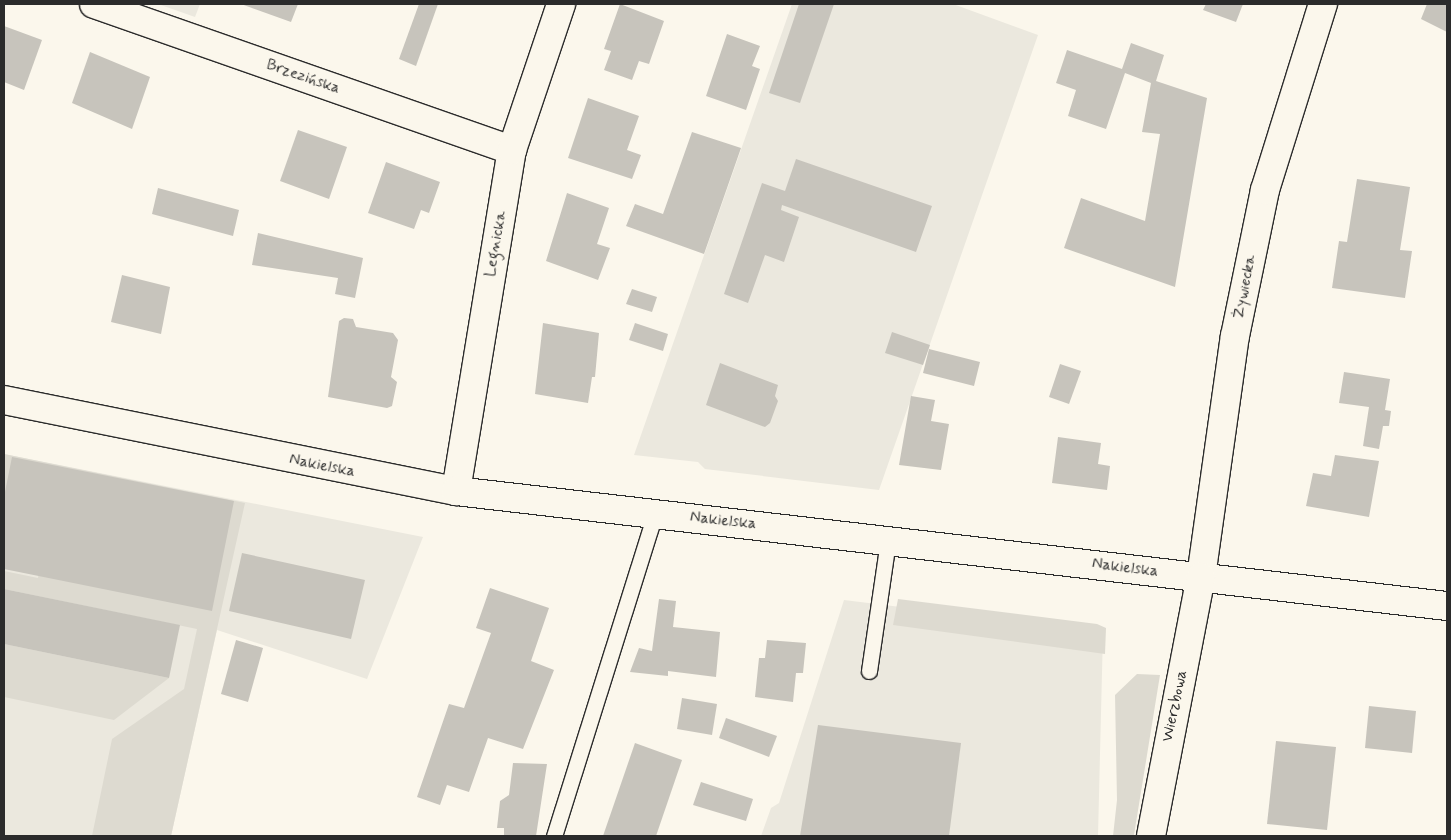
<!DOCTYPE html>
<html>
<head>
<meta charset="utf-8">
<style>
	body { margin:0 }
	#map { position:relative; width:1451px; height:840px; overflow:hidden; background:#fbf7ec; font-family:Mynerve,sans-serif }
	div>[style] { position:absolute }
	.built>* { inset:0; background:#ebe8de }
	.green>* { inset:0; background:#dddad0 }
	.building>* { inset:0; background:#c7c4bc }
	.roads { filter:drop-shadow(1px 0 #2b2b2b) drop-shadow(-1px 0 #2b2b2b) drop-shadow(0 1px #2b2b2b) drop-shadow(0 -1px #2b2b2b) }
	.lane>* { height:15px; margin:-7.5px; padding:0 7.5px; transform-origin:7.5px; border-radius:7.5px; background:#fbf7ec }
	.street>* { height:28px; margin:-14px; padding:0 14px; transform-origin:14px; border-radius:14px; background:#fbf7ec }
	.secondary>* { height:28px; margin:-14px; padding:0 14px; transform-origin:14px; border-radius:14px; background:#fbf7ec }
	span { translate:-50% -50%; white-space:nowrap; text-align:center; line-height:1.15; -webkit-text-stroke:4.5px #fbf7ec; paint-order:stroke }
	.street-label { font-size:16px; color:#2b2b2b }
	.frame { position:absolute; inset:0; border:5px solid #2b2b2b; pointer-events:none }
</style>
</head>
<body>
<div id="map">
	<div class="built">
		<div style="clip-path:polygon(158px 4px,200px 4px,195px 17px)"></div>
		<div style="clip-path:polygon(792px 4px,953px 4px,1038px 35px,879px 490px,705px 469px,698px 462px,634px 455px)"></div>
		<div style="clip-path:polygon(4px 454px,423px 537px,367px 679px,217px 630px,171px 836px,4px 836px)"></div>
		<div style="clip-path:polygon(844px 600px,1103px 632px,1098px 836px,761px 836px,771px 808px,779px 803px)"></div>
	</div>
	<div class="green">
		<div style="clip-path:polygon(4px 454px,245px 503px,171px 836px,92px 836px,112px 739px,184px 689px,197px 629px,4px 589px,4px 571px,38px 578px,43px 515px,4px 507px)"></div>
		<div style="clip-path:polygon(898px 599px,1097px 624px,1106px 628px,1105px 654px,893px 625px)"></div>
		<div style="clip-path:polygon(4px 644px,169px 678px,114px 720px,4px 697px)"></div>
		<div style="clip-path:polygon(1137px 674px,1160px 675px,1134px 835px,1113px 836px,1117px 800px,1115px 695px)"></div>
	</div>
	<div class="building">
		<div style="clip-path:polygon(241px 4px,298px 4px,291px 22px)"></div>
		<div style="clip-path:polygon(419px 4px,438px 4px,416px 66px,399px 59px)"></div>
		<div style="clip-path:polygon(620px 4px,664px 21px,649px 64px,639px 61px,632px 80px,604px 70px,611px 51px,604px 49px)"></div>
		<div style="clip-path:polygon(799px 4px,834px 4px,800px 103px,769px 93px)"></div>
		<div style="clip-path:polygon(1206px 4px,1243px 4px,1236px 22px,1203px 10px)"></div>
		<div style="clip-path:polygon(1427px 4px,1447px 4px,1447px 32px,1421px 19px)"></div>
		<div style="clip-path:polygon(4px 26px,42px 40px,24px 90px,4px 82px)"></div>
		<div style="clip-path:polygon(727px 34px,760px 46px,752px 66px,760px 69px,746px 110px,706px 96px)"></div>
		<div style="clip-path:polygon(1131px 43px,1164px 55px,1156px 81px,1207px 98px,1175px 287px,1064px 248px,1081px 198px,1145px 221px,1160px 134px,1142px 132px,1151px 83px,1125px 73px,1106px 129px,1068px 116px,1076px 90px,1056px 83px,1067px 50px,1122px 69px)"></div>
		<div style="clip-path:polygon(90px 52px,150px 77px,132px 129px,72px 103px)"></div>
		<div style="clip-path:polygon(588px 98px,639px 116px,627px 150px,641px 155px,632px 179px,568px 158px)"></div>
		<div style="clip-path:polygon(298px 130px,347px 147px,329px 199px,280px 181px)"></div>
		<div style="clip-path:polygon(692px 132px,741px 148px,704px 254px,626px 226px,635px 204px,663px 214px)"></div>
		<div style="clip-path:polygon(796px 159px,932px 206px,916px 252px,782px 205px,781px 210px,799px 217px,784px 262px,765px 255px,748px 303px,724px 294px,762px 183px,785px 191px)"></div>
		<div style="clip-path:polygon(386px 162px,440px 182px,429px 213px,421px 210px,414px 229px,368px 213px)"></div>
		<div style="clip-path:polygon(1357px 179px,1410px 187px,1400px 250px,1412px 251px,1405px 298px,1332px 288px,1339px 241px,1347px 242px)"></div>
		<div style="clip-path:polygon(158px 188px,239px 210px,233px 236px,152px 214px)"></div>
		<div style="clip-path:polygon(567px 193px,609px 208px,597px 244px,610px 248px,598px 280px,546px 261px)"></div>
		<div style="clip-path:polygon(258px 233px,363px 258px,355px 298px,335px 294px,338px 278px,252px 265px)"></div>
		<div style="clip-path:polygon(122px 275px,170px 287px,161px 334px,111px 322px)"></div>
		<div style="clip-path:polygon(632px 289px,657px 297px,652px 312px,626px 304px)"></div>
		<div style="clip-path:polygon(344px 318px,353px 319px,356px 327px,393px 333px,398px 340px,391px 377px,397px 382px,392px 406px,387px 408px,328px 397px,339px 321px)"></div>
		<div style="clip-path:polygon(543px 323px,599px 333px,595px 377px,592px 377px,588px 403px,535px 394px)"></div>
		<div style="clip-path:polygon(635px 323px,668px 334px,663px 351px,629px 340px)"></div>
		<div style="clip-path:polygon(892px 332px,930px 345px,923px 365px,885px 353px)"></div>
		<div style="clip-path:polygon(929px 349px,980px 362px,974px 386px,923px 373px)"></div>
		<div style="clip-path:polygon(720px 363px,778px 385px,775px 396px,778px 401px,770px 423px,765px 427px,706px 405px)"></div>
		<div style="clip-path:polygon(1060px 364px,1081px 371px,1069px 404px,1049px 397px)"></div>
		<div style="clip-path:polygon(1344px 372px,1390px 379px,1385px 410px,1391px 411px,1389px 426px,1383px 426px,1379px 449px,1363px 446px,1369px 407px,1339px 403px)"></div>
		<div style="clip-path:polygon(911px 396px,935px 400px,931px 421px,949px 424px,941px 470px,899px 465px)"></div>
		<div style="clip-path:polygon(1058px 437px,1101px 443px,1098px 464px,1110px 466px,1107px 490px,1052px 483px)"></div>
		<div style="clip-path:polygon(1335px 455px,1379px 461px,1369px 517px,1306px 506px,1313px 473px,1331px 476px)"></div>
		<div style="clip-path:polygon(12px 457px,234px 501px,212px 611px,4px 569px,4px 497px)"></div>
		<div style="clip-path:polygon(242px 553px,365px 580px,351px 639px,229px 611px)"></div>
		<div style="clip-path:polygon(490px 588px,549px 608px,531px 661px,554px 670px,523px 749px,488px 738px,469px 792px,447px 785px,440px 805px,417px 797px,449px 704px,464px 708px,491px 633px,476px 628px)"></div>
		<div style="clip-path:polygon(4px 589px,180px 625px,169px 678px,4px 644px)"></div>
		<div style="clip-path:polygon(659px 599px,676px 601px,673px 627px,720px 632px,716px 677px,668px 671px,668px 676px,630px 672px,639px 648px,652px 651px)"></div>
		<div style="clip-path:polygon(236px 640px,263px 648px,248px 702px,221px 694px)"></div>
		<div style="clip-path:polygon(767px 640px,806px 643px,803px 673px,796px 673px,793px 702px,755px 697px,759px 658px,765px 658px)"></div>
		<div style="clip-path:polygon(682px 698px,717px 704px,712px 735px,677px 729px)"></div>
		<div style="clip-path:polygon(1369px 706px,1416px 711px,1412px 753px,1365px 748px)"></div>
		<div style="clip-path:polygon(726px 718px,777px 736px,769px 757px,719px 738px)"></div>
		<div style="clip-path:polygon(818px 725px,961px 743px,949px 836px,800px 836px)"></div>
		<div style="clip-path:polygon(1276px 741px,1336px 747px,1327px 830px,1267px 824px)"></div>
		<div style="clip-path:polygon(635px 743px,682px 760px,656px 836px,603px 836px)"></div>
		<div style="clip-path:polygon(513px 763px,547px 764px,536px 836px,504px 836px,504px 828px,497px 828px,500px 801px,509px 795px)"></div>
		<div style="clip-path:polygon(701px 782px,753px 799px,746px 821px,693px 805px)"></div>
	</div>
	<div class="roads">
		<div class="lane">
			<div style="left:869px;top:671px;width:132px;rotate:-81.7deg"></div>
			<div style="left:554px;top:836px;width:337px;rotate:-72.6deg"></div>
		</div>
		<div class="street">
			<div style="left:94px;top:4px;width:443px;rotate:19.3deg"></div>
			<div style="left:456px;top:491px;width:346px;rotate:-80.7deg"></div>
			<div style="left:512px;top:150px;width:154px;rotate:-71.4deg"></div>
			<div style="left:1201px;top:577px;width:243px;rotate:-82deg"></div>
			<div style="left:1235px;top:336px;width:149px;rotate:-78.4deg"></div>
			<div style="left:1265px;top:190px;width:195px;rotate:-72.7deg"></div>
		</div>
		<div class="secondary">
			<div style="left:4px;top:400px;width:461px;rotate:11.4deg"></div>
			<div style="left:456px;top:491px;width:998px;rotate:6.62deg"></div>
			<div style="left:1151px;top:836px;width:264px;rotate:-79.1deg"></div>
		</div>
	</div>
	<div class="street-label">
		<span style="left:303px;top:77px;rotate:19deg">Brzezińska</span>
		<span style="left:496px;top:244px;rotate:-80deg">Legnicka</span>
		<span style="left:1245px;top:287px;rotate:-79deg">Żywiecka</span>
		<span style="left:322px;top:466px;rotate:11deg">Nakielska</span>
		<span style="left:723px;top:521px;rotate:6deg">Nakielska</span>
		<span style="left:1125px;top:568px;rotate:7deg">Nakielska</span>
		<span style="left:1175px;top:706px;rotate:-78deg">Wierzbowa</span>
	</div>
	<div class="frame"></div>
</div>
</body>
</html>
